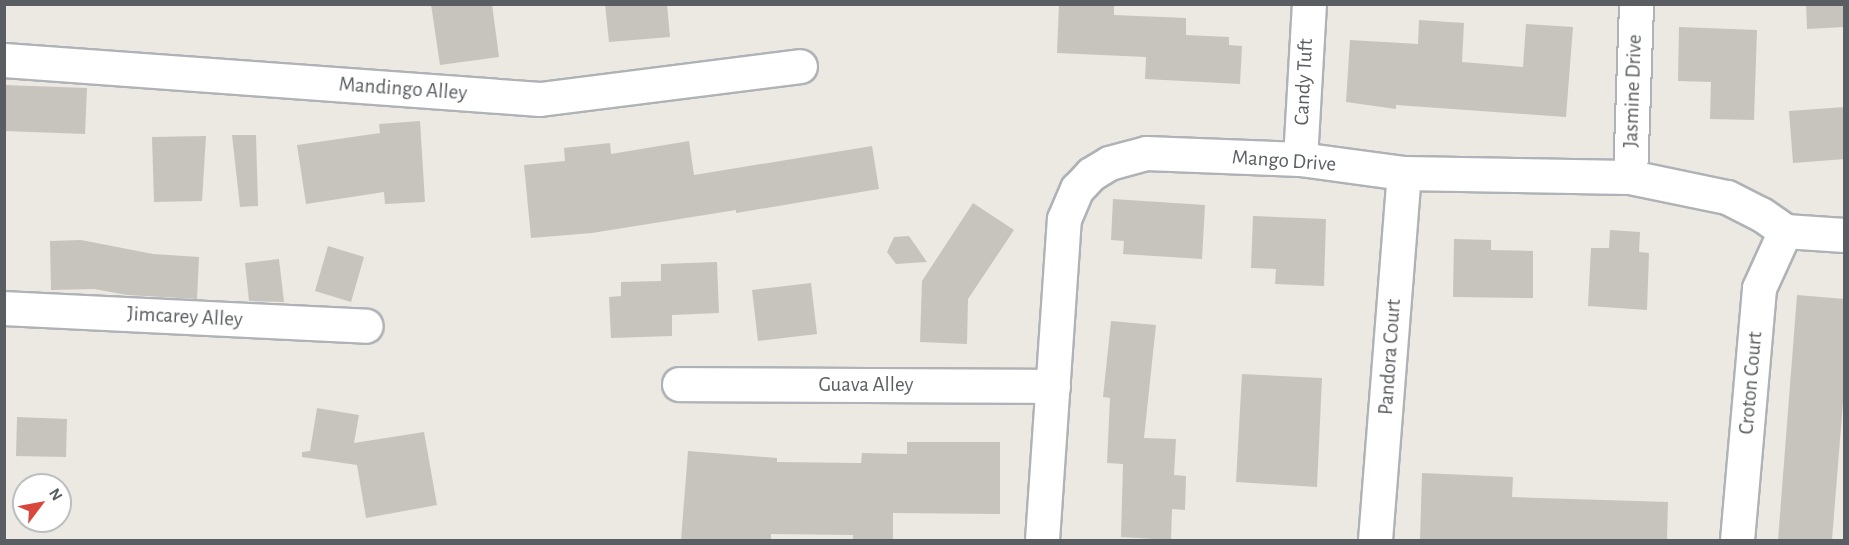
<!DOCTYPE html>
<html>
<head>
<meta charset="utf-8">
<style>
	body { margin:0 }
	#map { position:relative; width:1849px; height:545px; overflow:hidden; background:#ebe9e2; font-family:"Alegreya Sans",sans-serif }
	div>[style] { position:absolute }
	.building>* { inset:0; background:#c7c4be }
	.roads { filter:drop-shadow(2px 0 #afb2b6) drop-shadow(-2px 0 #afb2b6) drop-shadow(0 2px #afb2b6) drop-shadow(0 -2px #afb2b6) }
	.minor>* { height:33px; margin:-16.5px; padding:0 16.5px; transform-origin:16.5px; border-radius:16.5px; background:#fff }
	span { translate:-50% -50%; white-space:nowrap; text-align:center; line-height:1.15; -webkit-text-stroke:4.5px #fff; paint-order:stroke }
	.street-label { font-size:21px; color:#5a5d61 }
	.frame { position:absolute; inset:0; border:6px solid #5a5d61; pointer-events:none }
	.north { position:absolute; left:12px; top:473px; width:60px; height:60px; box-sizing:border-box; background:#fff; border:2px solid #bdbec0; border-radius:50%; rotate:58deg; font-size:16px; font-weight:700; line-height:24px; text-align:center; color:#5a5d61 }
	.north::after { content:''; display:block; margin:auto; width:21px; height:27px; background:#d7473c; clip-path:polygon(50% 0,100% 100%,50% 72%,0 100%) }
</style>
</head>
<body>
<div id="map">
	<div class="building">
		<div style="clip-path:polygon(431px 4px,492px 4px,499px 57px,440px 65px)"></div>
		<div style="clip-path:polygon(605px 4px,667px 4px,670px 37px,609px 42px)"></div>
		<div style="clip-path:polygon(1059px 4px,1114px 4px,1114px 15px,1186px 18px,1186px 35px,1229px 37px,1229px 45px,1242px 46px,1240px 84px,1145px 79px,1146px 57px,1057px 53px)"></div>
		<div style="clip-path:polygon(1806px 4px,1845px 4px,1845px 27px,1807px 29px)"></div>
		<div style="clip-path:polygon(1419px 20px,1464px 23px,1462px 62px,1523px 67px,1526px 24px,1573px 27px,1566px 117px,1396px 105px,1396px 109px,1346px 102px,1350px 40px,1418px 44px)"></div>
		<div style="clip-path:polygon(1679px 27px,1757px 30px,1754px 120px,1710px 119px,1711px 82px,1678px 81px)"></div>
		<div style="clip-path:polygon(4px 85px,87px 88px,85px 134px,4px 131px)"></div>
		<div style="clip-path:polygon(1845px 107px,1845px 159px,1793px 163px,1789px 111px)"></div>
		<div style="clip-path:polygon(420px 121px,425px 202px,385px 204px,384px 192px,306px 204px,297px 145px,380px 133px,379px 124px)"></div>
		<div style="clip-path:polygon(232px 135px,256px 135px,258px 206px,240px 207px)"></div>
		<div style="clip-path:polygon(206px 136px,202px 201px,154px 202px,152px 137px)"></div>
		<div style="clip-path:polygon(689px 141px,694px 175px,872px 146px,879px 189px,736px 213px,736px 210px,592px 233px,531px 238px,524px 165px,565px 161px,564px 148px,610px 143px,611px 154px)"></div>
		<div style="clip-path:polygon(1113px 199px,1205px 205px,1202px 259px,1123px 254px,1124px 241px,1111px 240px)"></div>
		<div style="clip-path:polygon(973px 203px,1014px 230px,968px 299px,967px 344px,920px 342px,922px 281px)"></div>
		<div style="clip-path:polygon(1253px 216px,1326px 219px,1324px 286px,1275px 284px,1276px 269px,1251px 268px)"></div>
		<div style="clip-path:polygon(1610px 230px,1640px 232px,1639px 252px,1649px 253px,1647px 310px,1588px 306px,1591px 248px,1609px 248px)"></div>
		<div style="clip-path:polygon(909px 236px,927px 262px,896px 264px,887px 252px,894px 237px)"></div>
		<div style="clip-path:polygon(1454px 239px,1491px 240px,1491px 250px,1533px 251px,1533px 298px,1453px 297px)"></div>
		<div style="clip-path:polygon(81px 240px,153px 254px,199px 257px,197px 299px,127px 295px,94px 289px,51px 290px,50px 241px)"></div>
		<div style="clip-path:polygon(328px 246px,364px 257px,351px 302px,315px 291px)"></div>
		<div style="clip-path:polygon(279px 259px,284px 302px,249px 301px,245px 263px)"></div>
		<div style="clip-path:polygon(717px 262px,719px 313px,672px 315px,672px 336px,611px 338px,609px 297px,621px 296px,621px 282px,661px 281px,661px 264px)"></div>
		<div style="clip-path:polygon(811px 283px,817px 334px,758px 341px,752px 290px)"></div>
		<div style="clip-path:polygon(1797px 295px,1845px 299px,1845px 377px,1832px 540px,1778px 540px)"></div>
		<div style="clip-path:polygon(1111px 321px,1156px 325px,1144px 438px,1176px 439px,1174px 475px,1186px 476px,1185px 510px,1172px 509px,1171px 540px,1121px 537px,1123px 464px,1107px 463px,1110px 398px,1103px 397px)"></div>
		<div style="clip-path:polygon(1242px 374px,1322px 378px,1317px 487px,1236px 482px)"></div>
		<div style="clip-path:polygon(317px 408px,359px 415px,354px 443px,424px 432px,437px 505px,366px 518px,357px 465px,302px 457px,302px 452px,310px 451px)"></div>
		<div style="clip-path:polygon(17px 417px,67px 419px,66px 457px,16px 456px)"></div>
		<div style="clip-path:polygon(907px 442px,1000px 442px,1000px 514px,893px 513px,893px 540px,853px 540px,853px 535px,771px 534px,771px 540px,681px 540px,688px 451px,777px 458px,777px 462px,861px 463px,862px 453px,907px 454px)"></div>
		<div style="clip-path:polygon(1422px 473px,1513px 477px,1512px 497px,1668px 502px,1667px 540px,1420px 540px)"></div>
	</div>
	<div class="roads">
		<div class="minor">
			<div style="left:4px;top:60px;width:537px;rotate:4.16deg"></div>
			<div style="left:540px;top:99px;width:262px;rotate:-7.2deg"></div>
			<div style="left:1300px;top:159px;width:155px;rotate:-86.7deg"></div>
			<div style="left:1630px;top:177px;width:173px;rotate:-88deg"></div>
			<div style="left:4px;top:308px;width:362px;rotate:2.8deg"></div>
			<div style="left:679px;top:384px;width:374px;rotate:0.3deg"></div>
			<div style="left:1042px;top:540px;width:322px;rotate:-86.1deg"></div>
			<div style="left:1064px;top:219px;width:33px;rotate:-67deg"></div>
			<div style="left:1077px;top:189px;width:21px;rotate:-47deg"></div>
			<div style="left:1091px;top:174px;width:21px;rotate:-31deg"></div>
			<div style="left:1109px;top:163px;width:38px;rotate:-15deg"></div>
			<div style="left:1146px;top:153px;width:154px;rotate:2.2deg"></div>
			<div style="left:1300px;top:159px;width:105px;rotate:7.7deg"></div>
			<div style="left:1404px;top:173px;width:226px;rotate:1deg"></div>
			<div style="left:1630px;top:177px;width:99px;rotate:11.7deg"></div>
			<div style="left:1727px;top:197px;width:38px;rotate:27deg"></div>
			<div style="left:1761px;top:214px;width:29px;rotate:35deg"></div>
			<div style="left:1785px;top:231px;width:59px;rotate:3.9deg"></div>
			<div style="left:1375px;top:540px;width:368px;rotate:-85.5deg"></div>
			<div style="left:1737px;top:540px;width:253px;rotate:-85deg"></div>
			<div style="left:1759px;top:288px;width:63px;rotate:-65.5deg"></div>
		</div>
	</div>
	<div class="street-label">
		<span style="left:1304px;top:82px;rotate:-87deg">Candy Tuft</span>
		<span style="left:403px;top:89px;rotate:4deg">Mandingo Alley</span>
		<span style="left:1633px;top:91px;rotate:-88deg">Jasmine Drive</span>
		<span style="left:1284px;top:161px;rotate:4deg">Mango Drive</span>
		<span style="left:185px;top:317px;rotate:3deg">Jimcarey Alley</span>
		<span style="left:1390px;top:357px;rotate:-86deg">Pandora Court</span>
		<span style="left:1751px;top:383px;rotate:-85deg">Croton Court</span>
		<span style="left:866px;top:385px">Guava Alley</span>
	</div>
	<div class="frame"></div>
	<div class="north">N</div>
</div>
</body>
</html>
